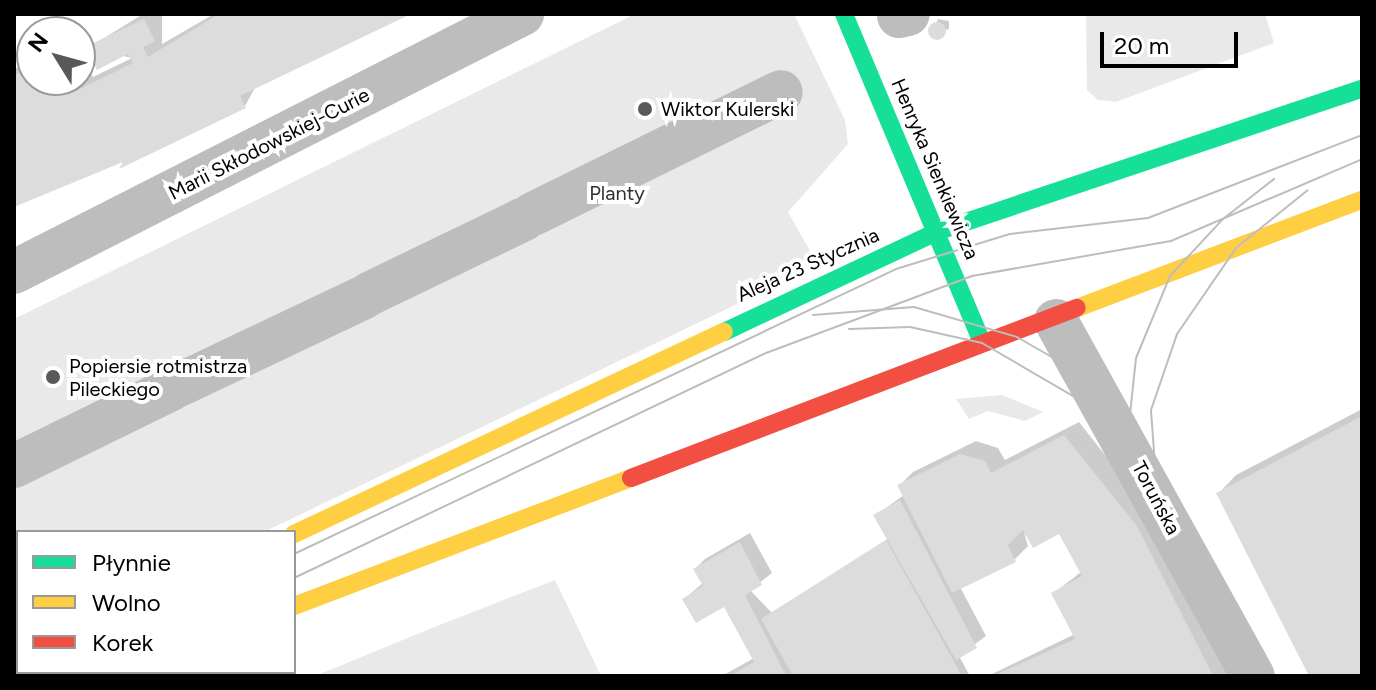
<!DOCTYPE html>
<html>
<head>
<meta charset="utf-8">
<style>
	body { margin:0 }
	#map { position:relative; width:1376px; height:690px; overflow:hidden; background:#fff; font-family:Figtree,sans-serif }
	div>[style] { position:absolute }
	.green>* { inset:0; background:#e9e9e9 }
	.shadow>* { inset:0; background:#0003 }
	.building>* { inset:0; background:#dcdcdc }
	.round { border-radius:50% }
	.street>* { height:44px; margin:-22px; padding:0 22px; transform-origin:22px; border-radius:22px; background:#bdbdbd }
	.fast>* { height:18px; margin:-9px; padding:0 9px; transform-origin:9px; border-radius:9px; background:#16e098 }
	.slow>* { height:18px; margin:-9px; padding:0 9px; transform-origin:9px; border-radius:9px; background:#ffcf43 }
	.jam>* { height:18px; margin:-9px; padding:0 9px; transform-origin:9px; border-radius:9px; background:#f24e42 }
	.tram>* { height:2px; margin:-1px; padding:0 1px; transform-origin:1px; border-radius:1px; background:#bdbdbd }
	.dots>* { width:22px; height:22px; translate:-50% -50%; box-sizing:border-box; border:4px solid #fff; border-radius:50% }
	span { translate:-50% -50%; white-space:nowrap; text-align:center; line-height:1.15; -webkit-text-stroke:8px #fff; paint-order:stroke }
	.poi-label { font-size:20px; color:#000 }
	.left { translate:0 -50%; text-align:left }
	.street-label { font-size:20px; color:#000 }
	.park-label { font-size:20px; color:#2e2e2e }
	.frame { position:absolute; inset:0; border:16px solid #000; pointer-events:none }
	.legend { position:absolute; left:16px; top:530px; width:280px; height:144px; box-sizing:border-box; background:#fff; border:2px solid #999; margin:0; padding:10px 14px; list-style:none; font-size:24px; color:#000 }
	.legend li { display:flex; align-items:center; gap:16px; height:40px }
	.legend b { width:40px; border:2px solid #999 }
	.north { position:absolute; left:16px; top:16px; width:80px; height:80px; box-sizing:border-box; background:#fff; border:2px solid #999; border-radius:50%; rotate:307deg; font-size:22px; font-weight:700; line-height:32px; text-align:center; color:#000 }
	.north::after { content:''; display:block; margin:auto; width:28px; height:36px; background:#595959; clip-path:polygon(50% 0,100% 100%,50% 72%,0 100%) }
	.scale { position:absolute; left:1100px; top:32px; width:138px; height:36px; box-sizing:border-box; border:4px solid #000; border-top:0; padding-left:10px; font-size:24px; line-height:28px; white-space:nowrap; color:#000; -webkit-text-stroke:6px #fff; paint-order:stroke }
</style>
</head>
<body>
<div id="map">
	<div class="green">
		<div style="clip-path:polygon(635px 14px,794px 14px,845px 120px,848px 144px,788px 212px,818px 265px,264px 532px,18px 532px,14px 652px,14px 319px)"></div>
		<div style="clip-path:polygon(1086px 14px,1265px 14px,1274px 43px,1116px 102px,1098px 100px,1087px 90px)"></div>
		<div style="clip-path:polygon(1002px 395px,1043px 412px,1025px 421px,988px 411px,969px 419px,956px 399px)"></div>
		<div style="clip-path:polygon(555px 580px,601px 676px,315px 676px,432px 628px)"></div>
	</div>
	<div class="shadow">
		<div style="clip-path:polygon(143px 14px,162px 14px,162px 44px,214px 14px,407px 14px,256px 86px,245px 106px,14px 201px,14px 69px,32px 61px,32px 80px,80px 80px,80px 53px,93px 77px,132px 58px,88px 48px)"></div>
		<div style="clip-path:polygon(938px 19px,949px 21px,949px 29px,931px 34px)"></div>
		<div style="clip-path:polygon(1362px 409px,1362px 676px,1311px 676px,1218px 494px,1236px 475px)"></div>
		<div style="clip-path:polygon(1079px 422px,1150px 512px,1235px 676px,988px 676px,1075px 634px,1054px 593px,1081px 572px,1059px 531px,1033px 545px,1024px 533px,1028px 546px,1014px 560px,960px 587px,986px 636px,959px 656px,970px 676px,722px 676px,754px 658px,724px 604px,684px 599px,703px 583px,695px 569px,705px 559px,750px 533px,772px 573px,750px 590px,772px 613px,889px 538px,876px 515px,904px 495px,899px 486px,913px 472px,976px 441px,998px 448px,1005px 460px)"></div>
	</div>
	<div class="building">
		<div style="clip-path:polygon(219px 14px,411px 14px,240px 96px,246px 108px,119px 169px,123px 162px,14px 207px,14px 75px,32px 67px,32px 80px,73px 80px,78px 90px,133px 63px,128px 54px,97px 70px,85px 47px,144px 19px,155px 41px,143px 47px,148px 57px)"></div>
		<div class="round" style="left:928px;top:22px;width:18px;height:18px"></div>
		<div style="clip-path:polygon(1362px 416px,1362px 676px,1309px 676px,1216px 493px)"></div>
		<div style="clip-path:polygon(1064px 435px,1137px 526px,1213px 676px,993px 676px,1075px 639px,1051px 593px,1082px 576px,1059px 534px,1033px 548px,1023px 530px,1008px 545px,1016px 562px,952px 593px,897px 485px,960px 454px,985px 461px,991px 473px)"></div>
		<div style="clip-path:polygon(900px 500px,977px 648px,956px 660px,873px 515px)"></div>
		<div style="clip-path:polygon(886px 540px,962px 676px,793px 676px,761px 619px)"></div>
		<div style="clip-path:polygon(740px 542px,762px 585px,745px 595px,786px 676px,730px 676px,754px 662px,724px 607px,696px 623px,682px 599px,703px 586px,693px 569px)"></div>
	</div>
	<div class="street">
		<div style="left:899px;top:16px;width:9px;rotate:-13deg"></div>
		<div style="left:533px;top:214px;width:276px;rotate:-26.2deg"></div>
		<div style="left:14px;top:272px;width:570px;rotate:-26.92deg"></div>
		<div style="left:369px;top:294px;width:172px;rotate:-25.8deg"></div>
		<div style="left:1056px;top:321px;width:406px;rotate:61deg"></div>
		<div style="left:179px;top:385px;width:205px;rotate:-25.4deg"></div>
		<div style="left:14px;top:466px;width:175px;rotate:-26.1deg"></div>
	</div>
	<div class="fast">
		<div style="left:844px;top:14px;width:357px;rotate:67.2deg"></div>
		<div style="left:724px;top:332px;width:238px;rotate:-25.2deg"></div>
		<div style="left:939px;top:231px;width:446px;rotate:-18.6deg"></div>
	</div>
	<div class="slow">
		<div style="left:1077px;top:308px;width:305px;rotate:-20.8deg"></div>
		<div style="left:294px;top:534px;width:475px;rotate:-25.2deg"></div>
		<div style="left:294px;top:606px;width:360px;rotate:-20.8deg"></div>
		<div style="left:14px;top:669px;width:4px;rotate:-27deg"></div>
		<div style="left:134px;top:676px;width:10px;rotate:-24deg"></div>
	</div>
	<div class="jam">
		<div style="left:631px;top:478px;width:477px;rotate:-20.9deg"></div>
	</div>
	<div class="tram">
		<div style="left:813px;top:315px;width:101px;rotate:-4.5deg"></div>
		<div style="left:914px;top:307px;width:107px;rotate:16.2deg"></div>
		<div style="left:1017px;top:337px;width:68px;rotate:30deg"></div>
		<div style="left:1076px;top:371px;width:98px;rotate:50deg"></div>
		<div style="left:1139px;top:446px;width:261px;rotate:61.9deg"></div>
		<div style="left:849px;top:329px;width:61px;rotate:-1.9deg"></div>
		<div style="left:910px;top:327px;width:74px;rotate:12.5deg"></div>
		<div style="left:982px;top:343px;width:113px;rotate:30.2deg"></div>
		<div style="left:1080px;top:400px;width:43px;rotate:45.9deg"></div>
		<div style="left:1110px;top:431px;width:279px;rotate:61.3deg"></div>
		<div style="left:1128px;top:433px;width:75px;rotate:-83.9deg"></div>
		<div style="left:1136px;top:358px;width:89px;rotate:-67.5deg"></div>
		<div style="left:1170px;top:276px;width:78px;rotate:-47.1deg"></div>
		<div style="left:1223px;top:219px;width:65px;rotate:-38.1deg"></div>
		<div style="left:1155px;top:465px;width:55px;rotate:-94.2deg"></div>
		<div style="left:1151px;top:410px;width:80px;rotate:-71.1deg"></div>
		<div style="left:1177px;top:334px;width:104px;rotate:-55.5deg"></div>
		<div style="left:1236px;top:248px;width:92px;rotate:-38.9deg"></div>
		<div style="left:294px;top:554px;width:666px;rotate:-25.33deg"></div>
		<div style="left:896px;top:269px;width:119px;rotate:-17.1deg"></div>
		<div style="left:1010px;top:234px;width:139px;rotate:-6.6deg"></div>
		<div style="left:1148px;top:218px;width:230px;rotate:-21.2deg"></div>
		<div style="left:294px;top:578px;width:523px;rotate:-25.49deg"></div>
		<div style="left:766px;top:353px;width:220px;rotate:-20.5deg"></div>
		<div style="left:972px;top:276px;width:202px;rotate:-10deg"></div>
		<div style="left:1171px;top:241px;width:208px;rotate:-23.2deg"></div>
		<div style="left:42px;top:676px;width:10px;rotate:-24deg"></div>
		<div style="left:90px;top:676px;width:9px;rotate:-27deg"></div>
	</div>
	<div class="dots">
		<div style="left:645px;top:109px;background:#595959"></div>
		<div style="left:53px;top:377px;background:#595959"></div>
	</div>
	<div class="poi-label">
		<span class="left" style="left:661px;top:109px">Wiktor Kulerski</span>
		<span class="left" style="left:69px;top:378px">Popiersie rotmistrza<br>Pileckiego</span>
	</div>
	<div class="street-label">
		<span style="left:269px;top:144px;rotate:-27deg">Marii Skłodowskiej-Curie</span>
		<span style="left:935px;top:169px;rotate:67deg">Henryka Sienkiewicza</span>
		<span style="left:808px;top:265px;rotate:-24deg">Aleja 23 Stycznia</span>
		<span style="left:1156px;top:498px;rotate:62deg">Toruńska</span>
	</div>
	<div class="park-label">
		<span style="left:617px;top:193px">Planty</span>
	</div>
	<div class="frame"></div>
	<ul class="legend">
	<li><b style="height:10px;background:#16e098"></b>Płynnie</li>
	<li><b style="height:10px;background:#ffcf43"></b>Wolno</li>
	<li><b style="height:10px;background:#f24e42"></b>Korek</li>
	</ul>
	<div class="north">N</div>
	<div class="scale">20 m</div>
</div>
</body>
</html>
